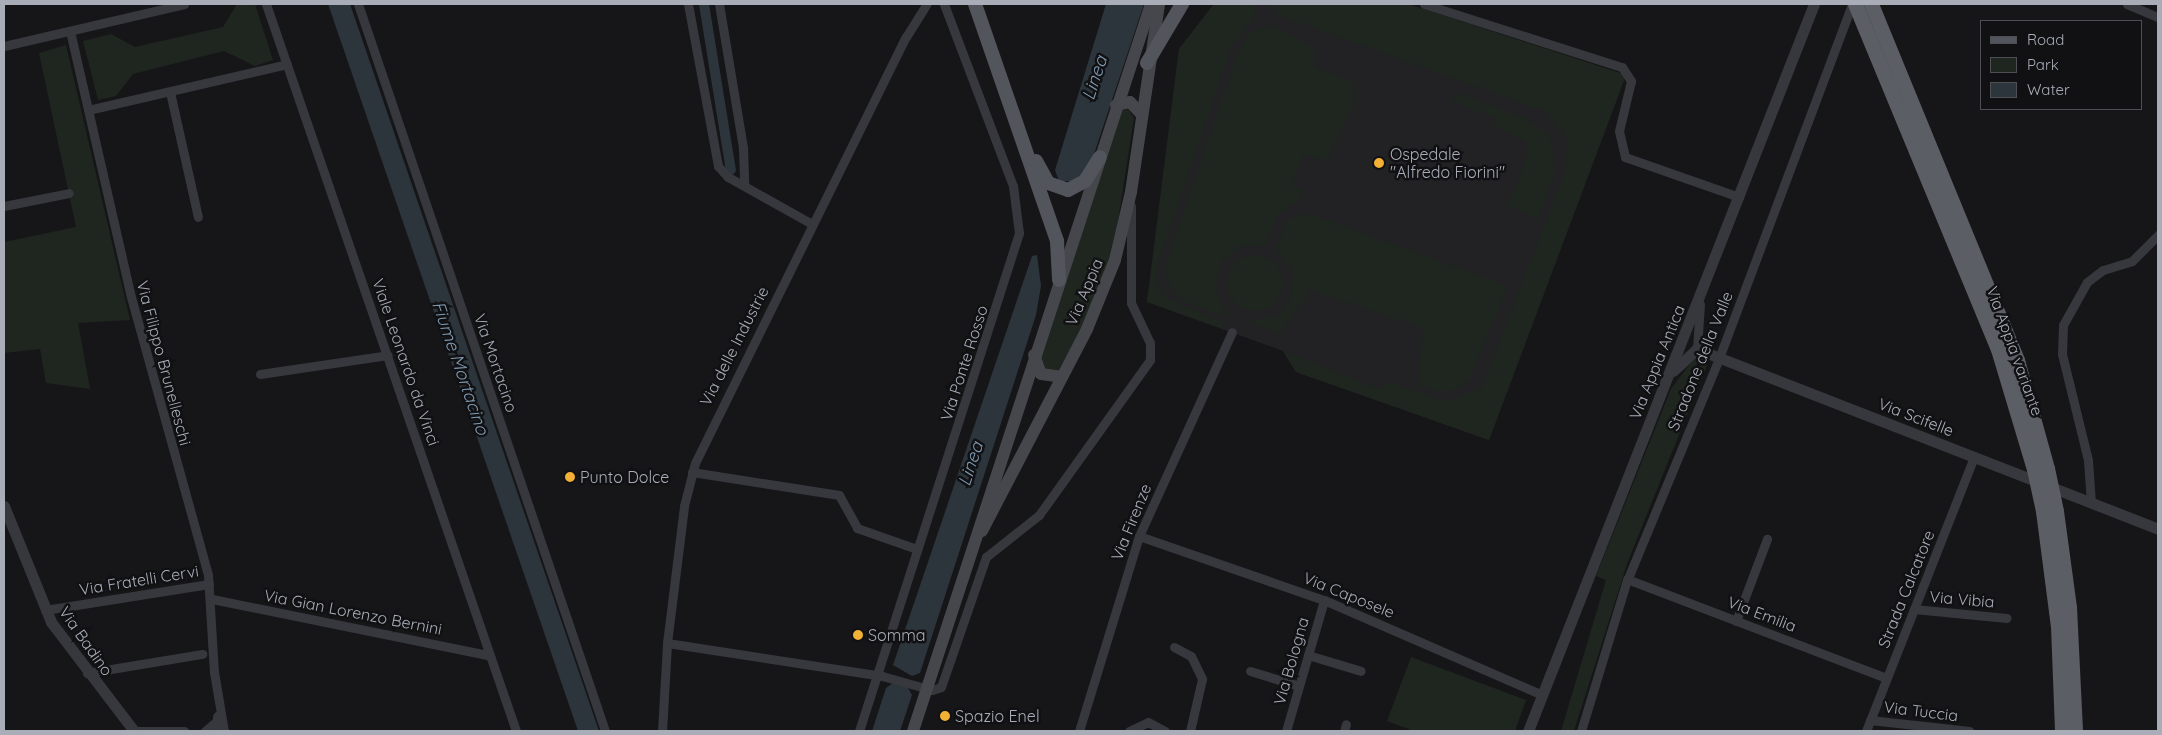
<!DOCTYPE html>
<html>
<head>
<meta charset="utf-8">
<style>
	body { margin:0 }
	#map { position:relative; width:2162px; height:735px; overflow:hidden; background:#161618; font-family:Quicksand,sans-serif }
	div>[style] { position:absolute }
	.built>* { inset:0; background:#222225 }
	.green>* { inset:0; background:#1e261f }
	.round { border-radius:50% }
	.water>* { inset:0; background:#2c353c }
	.canal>* { height:10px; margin:-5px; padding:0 5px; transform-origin:5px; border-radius:5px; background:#2c353c }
	.minor>* { height:9px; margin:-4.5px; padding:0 4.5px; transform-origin:4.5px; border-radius:4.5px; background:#37383d }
	.tertiary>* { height:11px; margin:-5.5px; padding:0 5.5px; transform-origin:5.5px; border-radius:5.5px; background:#37383d }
	.secondary>* { height:12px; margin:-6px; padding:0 6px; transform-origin:6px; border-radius:6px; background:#45474d }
	.primary>* { height:14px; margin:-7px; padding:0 7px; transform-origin:7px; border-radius:7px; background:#53555c }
	.trunk>* { height:15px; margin:-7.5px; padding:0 7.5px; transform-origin:7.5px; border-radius:7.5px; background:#5b5e65 }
	.trunk-bridge>* { height:15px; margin:-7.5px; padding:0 7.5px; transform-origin:7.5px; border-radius:7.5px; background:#5b5e65 }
	.dots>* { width:14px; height:14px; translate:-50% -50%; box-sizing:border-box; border:2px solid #111113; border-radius:50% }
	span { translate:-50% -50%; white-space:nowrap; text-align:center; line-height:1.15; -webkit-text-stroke:5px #111113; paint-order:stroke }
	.poi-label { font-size:16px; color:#a8adb8 }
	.left { translate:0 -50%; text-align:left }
	.street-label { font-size:16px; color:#a8adb8 }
	.water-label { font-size:18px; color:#7f9bb3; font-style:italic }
	.frame { position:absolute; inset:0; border:5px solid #a8adb8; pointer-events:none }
	.legend { position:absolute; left:1980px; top:20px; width:162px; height:90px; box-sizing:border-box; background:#111113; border:1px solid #4d4f55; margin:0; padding:6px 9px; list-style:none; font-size:15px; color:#a8adb8 }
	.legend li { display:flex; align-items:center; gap:10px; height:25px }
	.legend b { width:25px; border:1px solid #4d4f55 }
</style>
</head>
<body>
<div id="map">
	<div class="built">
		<div style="clip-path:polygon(1214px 4px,1408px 4px,1626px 75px,1489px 440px,1296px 372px,1283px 351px,1147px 302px,1179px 49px)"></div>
	</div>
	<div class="green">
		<div style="clip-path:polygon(237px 4px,255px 4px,273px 60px,255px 66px,224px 51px,133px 74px,116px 96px,98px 100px,83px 41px,111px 34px,135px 47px,223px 27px)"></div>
		<div style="clip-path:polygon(1214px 4px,1253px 4px,1256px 15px,1230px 49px,1158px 264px,1157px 283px,1165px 297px,1224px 323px,1223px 329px,1147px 302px,1179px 49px)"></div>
		<div style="clip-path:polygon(1274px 4px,1408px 4px,1626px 75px,1489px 440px,1296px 372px,1283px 351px,1379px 389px,1389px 382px,1445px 401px,1482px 388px,1566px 169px,1567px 137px,1544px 111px,1278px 15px)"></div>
		<div style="clip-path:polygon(1272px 25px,1314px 48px,1314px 67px,1353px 81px,1354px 105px,1327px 161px,1303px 155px,1292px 186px,1303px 191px,1301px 197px,1275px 218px,1266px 245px,1241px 246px,1220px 263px,1215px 288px,1227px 317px,1185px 302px,1175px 293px,1167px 281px,1166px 265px,1238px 52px,1249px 33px)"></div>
		<div style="clip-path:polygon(66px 45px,130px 320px,78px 323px,90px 389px,46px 383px,40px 349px,4px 353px,4px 242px,76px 227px,39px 53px)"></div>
		<div style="clip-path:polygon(1454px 92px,1526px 118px,1550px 137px,1555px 171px,1538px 219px,1507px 206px,1529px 153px,1525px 141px,1493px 125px,1496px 119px,1451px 100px)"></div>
		<div style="clip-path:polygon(1128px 109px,1134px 118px,1113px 254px,1084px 325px,1058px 371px,1049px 372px,1037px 360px,1119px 111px)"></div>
		<div style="clip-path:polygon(1308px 213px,1508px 286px,1469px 380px,1454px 390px,1437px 391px,1418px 385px,1423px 328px,1310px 290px,1280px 334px,1248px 322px,1279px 315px,1290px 301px,1293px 271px,1275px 249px,1289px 219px)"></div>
		<div class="round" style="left:1227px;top:255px;width:56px;height:56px"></div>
		<div style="clip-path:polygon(1698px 353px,1709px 360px,1627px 564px,1574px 731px,1561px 731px,1606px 580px,1596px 576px,1671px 389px)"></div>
		<div style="clip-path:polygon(1411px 657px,1526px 700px,1515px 731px,1414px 731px,1387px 721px)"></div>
	</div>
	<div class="water">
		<div style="clip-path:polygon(328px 4px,350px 4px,599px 731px,578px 731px)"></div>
		<div style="clip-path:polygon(1106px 4px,1144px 4px,1091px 163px,1085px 173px,1071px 181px,1059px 181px,1055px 170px)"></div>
		<div style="clip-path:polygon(1037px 255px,1041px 286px,1036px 315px,920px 673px,912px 676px,893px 665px,1032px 256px)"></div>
		<div style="clip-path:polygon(893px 683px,908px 688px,912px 695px,900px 731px,872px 731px,886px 688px)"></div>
	</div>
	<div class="canal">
		<div style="left:704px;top:4px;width:168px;rotate:80.8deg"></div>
	</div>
	<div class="minor">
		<div style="left:266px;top:4px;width:769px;rotate:71.02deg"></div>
		<div style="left:358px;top:4px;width:768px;rotate:71.23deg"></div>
		<div style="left:688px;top:4px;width:165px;rotate:79.5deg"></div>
		<div style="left:718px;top:166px;width:15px;rotate:48deg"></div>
		<div style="left:728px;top:177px;width:96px;rotate:29.2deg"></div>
		<div style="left:719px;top:4px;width:146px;rotate:80.5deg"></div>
		<div style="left:743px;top:148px;width:37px;rotate:88deg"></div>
		<div style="left:1424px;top:4px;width:208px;rotate:17.7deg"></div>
		<div style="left:1622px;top:67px;width:17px;rotate:57deg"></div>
		<div style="left:1631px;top:81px;width:51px;rotate:103.5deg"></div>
		<div style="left:1619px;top:131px;width:27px;rotate:77deg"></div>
		<div style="left:1625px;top:157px;width:121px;rotate:19.3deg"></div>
		<div style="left:2127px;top:4px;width:34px;rotate:23deg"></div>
		<div style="left:70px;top:31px;width:273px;rotate:77.1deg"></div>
		<div style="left:131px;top:297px;width:288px;rotate:74.5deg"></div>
		<div style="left:208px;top:575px;width:97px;rotate:86.5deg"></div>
		<div style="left:214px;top:672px;width:60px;rotate:80.4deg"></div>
		<div style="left:4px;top:46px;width:185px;rotate:-13.1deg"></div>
		<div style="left:170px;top:92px;width:128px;rotate:77.4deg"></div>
		<div style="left:88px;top:110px;width:204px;rotate:-13deg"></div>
		<div style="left:4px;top:206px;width:66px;rotate:-11.3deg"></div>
		<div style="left:1697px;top:349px;width:45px;rotate:-86.2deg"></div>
		<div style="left:260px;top:374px;width:129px;rotate:-8.4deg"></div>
		<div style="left:692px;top:472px;width:149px;rotate:8.9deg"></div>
		<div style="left:839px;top:495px;width:38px;rotate:61deg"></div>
		<div style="left:857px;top:528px;width:64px;rotate:19.3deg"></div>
		<div style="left:2091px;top:503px;width:43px;rotate:-94deg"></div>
		<div style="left:2088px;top:460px;width:109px;rotate:-103.8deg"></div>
		<div style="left:2062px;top:354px;width:29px;rotate:-88deg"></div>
		<div style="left:2063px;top:325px;width:49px;rotate:-60.8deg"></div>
		<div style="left:2087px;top:282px;width:20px;rotate:-37deg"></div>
		<div style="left:2103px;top:270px;width:30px;rotate:-17deg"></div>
		<div style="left:2132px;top:261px;width:37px;rotate:-45deg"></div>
		<div style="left:1139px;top:536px;width:196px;rotate:19.1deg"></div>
		<div style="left:1324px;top:600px;width:238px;rotate:23.5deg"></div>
		<div style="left:1627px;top:579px;width:277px;rotate:20.9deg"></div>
		<div style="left:212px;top:599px;width:281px;rotate:11.5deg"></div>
		<div style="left:1914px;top:609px;width:93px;rotate:5.5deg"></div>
		<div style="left:45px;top:610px;width:166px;rotate:-9deg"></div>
		<div style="left:1736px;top:621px;width:88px;rotate:-69.3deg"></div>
		<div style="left:667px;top:643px;width:218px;rotate:8.7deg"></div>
		<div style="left:882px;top:676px;width:52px;rotate:15.6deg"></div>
		<div style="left:932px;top:690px;width:9px;rotate:-18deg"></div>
		<div style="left:941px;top:687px;width:138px;rotate:-70.9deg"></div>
		<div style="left:986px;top:557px;width:68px;rotate:-38.4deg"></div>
		<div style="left:1039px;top:515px;width:191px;rotate:-54.4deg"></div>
		<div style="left:1150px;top:360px;width:17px;rotate:-90deg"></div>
		<div style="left:1150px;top:343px;width:44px;rotate:-115.4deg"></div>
		<div style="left:1131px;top:303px;width:97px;rotate:-90deg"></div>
		<div style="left:1174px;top:647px;width:19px;rotate:28deg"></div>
		<div style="left:1191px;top:656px;width:25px;rotate:64deg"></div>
		<div style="left:1202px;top:679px;width:53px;rotate:103deg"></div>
		<div style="left:1308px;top:655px;width:55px;rotate:16.8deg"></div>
		<div style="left:1250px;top:671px;width:51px;rotate:17deg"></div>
		<div style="left:87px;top:673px;width:117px;rotate:-9.4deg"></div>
		<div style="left:1870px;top:720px;width:100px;rotate:6.3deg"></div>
		<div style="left:132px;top:731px;width:52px"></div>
		<div style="left:205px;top:731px;width:16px;rotate:-40deg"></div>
		<div style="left:216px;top:731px;width:15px;rotate:-86deg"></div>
		<div style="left:662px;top:731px;width:88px;rotate:-86.7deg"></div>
		<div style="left:667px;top:643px;width:138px;rotate:-82.9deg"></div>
		<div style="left:684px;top:506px;width:44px;rotate:-75.7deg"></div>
		<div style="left:695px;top:463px;width:475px;rotate:-63.7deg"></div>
		<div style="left:906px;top:37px;width:39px;rotate:-58deg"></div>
		<div style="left:859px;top:731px;width:523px;rotate:-72.19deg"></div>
		<div style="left:1019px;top:233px;width:47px;rotate:-97.3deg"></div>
		<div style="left:1013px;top:186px;width:195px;rotate:-110.8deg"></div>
		<div style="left:1079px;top:731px;width:204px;rotate:-72.9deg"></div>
		<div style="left:1139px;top:536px;width:224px;rotate:-65.5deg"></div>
		<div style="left:1129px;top:731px;width:21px;rotate:-25deg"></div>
		<div style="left:1148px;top:722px;width:19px;rotate:28deg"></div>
		<div style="left:1286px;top:731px;width:136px;rotate:-73.8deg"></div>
		<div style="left:1344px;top:731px;width:7px;rotate:-74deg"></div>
		<div style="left:1581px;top:731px;width:155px;rotate:-73.1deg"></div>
		<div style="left:1626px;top:583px;width:243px;rotate:-67.5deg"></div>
		<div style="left:1719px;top:358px;width:378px;rotate:-69.4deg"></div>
		<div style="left:1866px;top:731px;width:295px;rotate:-68.5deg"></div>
	</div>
	<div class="tertiary">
		<div style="left:1673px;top:371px;width:33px;rotate:-43deg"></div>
		<div style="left:1697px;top:349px;width:495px;rotate:21.3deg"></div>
		<div style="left:4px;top:506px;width:125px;rotate:67.9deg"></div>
		<div style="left:51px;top:622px;width:137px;rotate:52.7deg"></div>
		<div style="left:1528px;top:731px;width:781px;rotate:-68.53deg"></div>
	</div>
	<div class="secondary">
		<div style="left:1116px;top:105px;width:14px;rotate:-12deg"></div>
		<div style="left:1130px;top:102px;width:16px;rotate:47deg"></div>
		<div style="left:1034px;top:355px;width:20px;rotate:70deg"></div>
		<div style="left:1041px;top:374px;width:21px;rotate:8deg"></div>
		<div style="left:982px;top:531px;width:228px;rotate:-62.5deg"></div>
		<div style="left:1087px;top:329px;width:74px;rotate:-67.9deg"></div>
		<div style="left:1115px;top:260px;width:70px;rotate:-76.8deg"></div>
		<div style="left:1131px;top:192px;width:190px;rotate:-81.5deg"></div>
		<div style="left:913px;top:731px;width:765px;rotate:-71.87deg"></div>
	</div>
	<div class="primary">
		<div style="left:975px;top:4px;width:251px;rotate:70.9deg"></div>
		<div style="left:1057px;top:241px;width:39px;rotate:87deg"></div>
		<div style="left:1147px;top:63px;width:69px;rotate:-59.3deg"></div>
		<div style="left:1036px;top:161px;width:25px;rotate:61deg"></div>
		<div style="left:1048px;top:183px;width:21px;rotate:19deg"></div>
		<div style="left:1068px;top:190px;width:19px;rotate:-28deg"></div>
		<div style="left:1085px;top:181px;width:28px;rotate:-58deg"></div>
	</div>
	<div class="trunk">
		<div style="left:1855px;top:4px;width:373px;rotate:67.5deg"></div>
		<div style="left:1998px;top:349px;width:125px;rotate:73.3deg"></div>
		<div style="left:1871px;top:4px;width:385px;rotate:67.7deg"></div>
		<div style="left:2017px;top:360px;width:112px;rotate:74.5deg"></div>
		<div style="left:2043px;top:511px;width:116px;rotate:82.6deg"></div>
		<div style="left:2058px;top:626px;width:105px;rotate:87.8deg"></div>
		<div style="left:2056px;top:511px;width:97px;rotate:82.3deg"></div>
		<div style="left:2069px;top:607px;width:124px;rotate:87.2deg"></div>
	</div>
	<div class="trunk-bridge">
		<div style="left:2047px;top:468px;width:44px;rotate:78.2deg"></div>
		<div style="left:2034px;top:469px;width:43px;rotate:77.9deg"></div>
	</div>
	<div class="dots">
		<div style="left:1379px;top:163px;background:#f2b134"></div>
		<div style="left:570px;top:477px;background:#f2b134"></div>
		<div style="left:858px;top:635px;background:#f2b134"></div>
		<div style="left:945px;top:716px;background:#f2b134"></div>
	</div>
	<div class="poi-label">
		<span class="left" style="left:1390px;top:163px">Ospedale<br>"Alfredo Fiorini"</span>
		<span class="left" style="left:580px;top:477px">Punto Dolce</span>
		<span class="left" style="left:868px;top:635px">Somma</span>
		<span class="left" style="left:955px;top:716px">Spazio Enel</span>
	</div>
	<div class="street-label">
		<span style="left:1084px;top:292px;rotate:-67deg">Via Appia</span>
		<span style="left:734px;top:346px;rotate:-63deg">Via delle Industrie</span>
		<span style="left:2015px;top:351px;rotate:70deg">Via Appia variante</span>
		<span style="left:1700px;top:361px;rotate:-68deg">Stradone della Valle</span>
		<span style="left:406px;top:362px;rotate:71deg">Viale Leonardo da Vinci</span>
		<span style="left:1657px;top:362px;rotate:-68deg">Via Appia Antica</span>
		<span style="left:164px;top:363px;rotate:75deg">Via Filippo Brunelleschi</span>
		<span style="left:496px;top:363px;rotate:71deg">Via Mortacino</span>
		<span style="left:964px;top:363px;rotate:-72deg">Via Ponte Rosso</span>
		<span style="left:1916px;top:417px;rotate:21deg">Via Scifelle</span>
		<span style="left:1131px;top:522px;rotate:-68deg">Via Firenze</span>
		<span style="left:139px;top:580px;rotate:-9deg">Via Fratelli Cervi</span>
		<span style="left:1906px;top:589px;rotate:-68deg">Strada Calcatore</span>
		<span style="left:1349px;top:595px;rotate:22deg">Via Caposele</span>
		<span style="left:1962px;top:599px;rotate:5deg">Via Vibia</span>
		<span style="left:353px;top:612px;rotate:11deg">Via Gian Lorenzo Bernini</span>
		<span style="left:1762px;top:614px;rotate:21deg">Via Emilia</span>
		<span style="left:86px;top:641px;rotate:55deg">Via Badino</span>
		<span style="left:1291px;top:661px;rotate:-74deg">Via Bologna</span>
		<span style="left:1921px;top:711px;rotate:7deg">Via Tuccia</span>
	</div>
	<div class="water-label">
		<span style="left:1095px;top:78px;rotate:-72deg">Linea</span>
		<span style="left:460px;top:368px;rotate:71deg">Fiume Mortacino</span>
		<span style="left:971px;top:464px;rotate:-72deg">Linea</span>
	</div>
	<div class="frame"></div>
	<ul class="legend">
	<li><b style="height:6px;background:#53555c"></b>Road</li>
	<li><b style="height:14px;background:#1e261f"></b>Park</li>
	<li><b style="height:14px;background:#2c353c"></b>Water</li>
	</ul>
</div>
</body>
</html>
